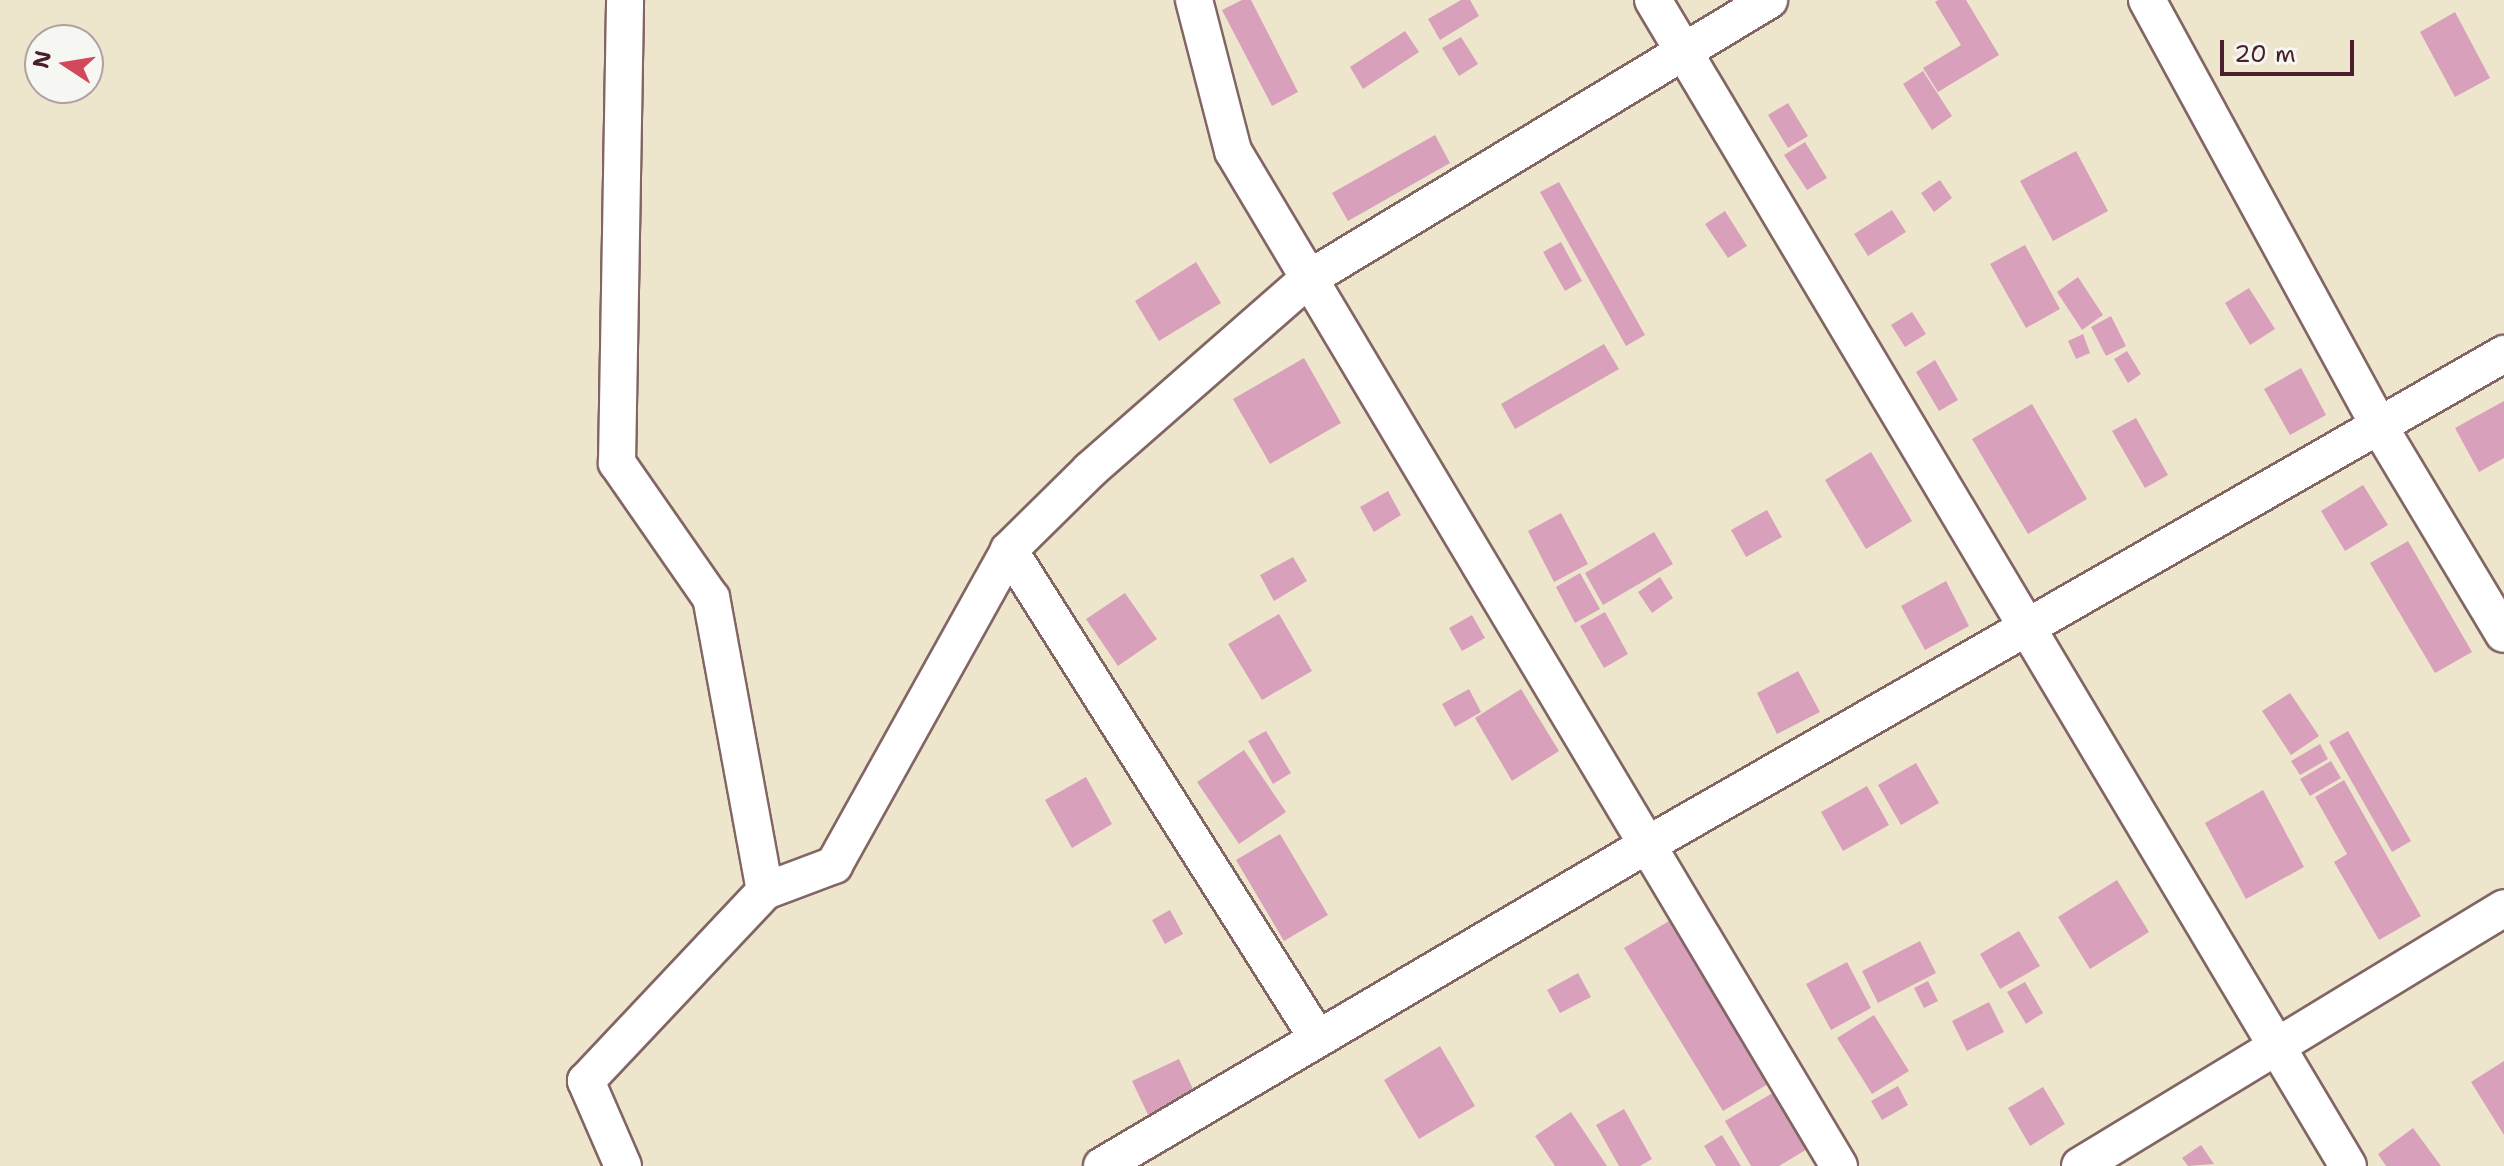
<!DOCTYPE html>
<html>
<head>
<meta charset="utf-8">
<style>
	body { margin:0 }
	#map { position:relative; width:2504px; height:1166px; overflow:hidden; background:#ede6cd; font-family:"Shantell Sans",sans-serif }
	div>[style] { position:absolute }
	.building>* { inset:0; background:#d9a0bc }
	.roads { filter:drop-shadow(2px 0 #836564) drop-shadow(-2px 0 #836564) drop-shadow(0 2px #836564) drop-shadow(0 -2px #836564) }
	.minor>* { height:36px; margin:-18px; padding:0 18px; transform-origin:18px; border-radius:18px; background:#fff }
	span { translate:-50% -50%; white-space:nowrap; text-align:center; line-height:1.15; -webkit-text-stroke:6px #f6f6f2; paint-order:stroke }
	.north { position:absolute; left:24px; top:24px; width:80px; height:80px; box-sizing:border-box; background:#f6f6f2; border:2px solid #b1a0a2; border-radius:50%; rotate:282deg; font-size:22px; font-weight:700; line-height:32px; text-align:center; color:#4a1f2b }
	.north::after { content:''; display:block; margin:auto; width:28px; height:36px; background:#d1495b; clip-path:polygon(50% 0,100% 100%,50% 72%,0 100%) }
	.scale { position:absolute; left:2220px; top:40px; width:134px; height:36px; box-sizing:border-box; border:4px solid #4a1f2b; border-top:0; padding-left:10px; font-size:24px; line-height:28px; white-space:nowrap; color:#4a1f2b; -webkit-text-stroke:6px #f6f6f2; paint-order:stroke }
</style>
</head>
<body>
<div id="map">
	<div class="building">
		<div style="clip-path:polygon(1242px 0,1251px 0,1298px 92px,1272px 106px,1222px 10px)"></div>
		<div style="clip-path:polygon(1461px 0,1470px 0,1479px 16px,1440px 40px,1428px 19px)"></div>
		<div style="clip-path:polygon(1938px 0,1966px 0,1999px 55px,1938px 92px,1923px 68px,1961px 45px,1935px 2px)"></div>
		<div style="clip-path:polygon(2455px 12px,2490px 78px,2455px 97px,2420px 32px)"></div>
		<div style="clip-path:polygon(1405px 31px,1419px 52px,1363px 89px,1350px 67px)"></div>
		<div style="clip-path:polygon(1461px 37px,1478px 64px,1459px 76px,1442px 48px)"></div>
		<div style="clip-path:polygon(1923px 71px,1952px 116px,1932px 130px,1903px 84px)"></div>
		<div style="clip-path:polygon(1788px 103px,1808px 136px,1788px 148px,1768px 115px)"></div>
		<div style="clip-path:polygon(1435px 135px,1450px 163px,1348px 221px,1332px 193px)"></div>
		<div style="clip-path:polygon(1805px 142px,1827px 178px,1807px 190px,1784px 155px)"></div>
		<div style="clip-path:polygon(2076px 151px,2108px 211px,2053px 241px,2020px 181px)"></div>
		<div style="clip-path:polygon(1940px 180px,1952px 198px,1934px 212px,1921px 193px)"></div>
		<div style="clip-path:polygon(1559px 182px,1645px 335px,1626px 346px,1540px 192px)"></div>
		<div style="clip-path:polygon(1892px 210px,1906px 232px,1868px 256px,1854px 234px)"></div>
		<div style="clip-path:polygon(1725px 211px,1747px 246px,1728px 258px,1705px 224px)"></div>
		<div style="clip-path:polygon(1561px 242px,1582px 281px,1565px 291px,1543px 252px)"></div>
		<div style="clip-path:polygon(2025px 245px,2060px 309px,2026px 328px,1990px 264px)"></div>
		<div style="clip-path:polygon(1196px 262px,1221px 303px,1159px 341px,1135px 301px)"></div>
		<div style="clip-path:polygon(2078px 277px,2103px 315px,2082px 330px,2057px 292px)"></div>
		<div style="clip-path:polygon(2249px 288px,2275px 329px,2250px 345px,2225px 303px)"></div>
		<div style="clip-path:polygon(1912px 312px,1926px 334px,1905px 347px,1891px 325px)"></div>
		<div style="clip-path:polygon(2111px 316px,2126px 346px,2106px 356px,2091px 327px)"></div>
		<div style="clip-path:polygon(2083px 334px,2090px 353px,2076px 359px,2068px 341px)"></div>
		<div style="clip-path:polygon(1604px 344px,1619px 369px,1515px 429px,1501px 404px)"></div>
		<div style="clip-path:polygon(2127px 351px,2141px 374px,2128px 383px,2114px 359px)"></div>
		<div style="clip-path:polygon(1304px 358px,1341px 423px,1270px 464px,1233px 399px)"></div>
		<div style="clip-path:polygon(1935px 360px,1958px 400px,1939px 411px,1916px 372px)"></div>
		<div style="clip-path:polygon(2301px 368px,2326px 415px,2290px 435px,2264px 389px)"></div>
		<div style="clip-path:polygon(2504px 401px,2504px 458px,2479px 472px,2455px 428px)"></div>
		<div style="clip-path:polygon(2032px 404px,2087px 499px,2028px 534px,1972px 439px)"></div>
		<div style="clip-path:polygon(2136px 418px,2168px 475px,2145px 488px,2112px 431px)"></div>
		<div style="clip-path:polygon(1871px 452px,1912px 521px,1866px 549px,1825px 480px)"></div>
		<div style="clip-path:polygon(2363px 485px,2388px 525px,2345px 551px,2321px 511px)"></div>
		<div style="clip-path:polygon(1388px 491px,1401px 515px,1374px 532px,1360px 507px)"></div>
		<div style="clip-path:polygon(1767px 510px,1782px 537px,1746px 557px,1731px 530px)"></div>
		<div style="clip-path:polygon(1561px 513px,1588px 564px,1554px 582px,1528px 531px)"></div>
		<div style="clip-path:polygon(1654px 532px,1673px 564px,1603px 605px,1585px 573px)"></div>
		<div style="clip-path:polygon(2408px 541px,2472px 652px,2435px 673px,2370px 563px)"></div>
		<div style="clip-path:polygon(1293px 557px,1307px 581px,1274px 601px,1260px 575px)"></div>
		<div style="clip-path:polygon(1580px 573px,1600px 609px,1575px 623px,1556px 587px)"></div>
		<div style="clip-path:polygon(1660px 577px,1673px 598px,1652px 613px,1638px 592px)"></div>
		<div style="clip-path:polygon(1946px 581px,1969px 626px,1925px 650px,1901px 606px)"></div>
		<div style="clip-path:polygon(1125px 593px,1157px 639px,1118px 666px,1086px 619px)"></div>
		<div style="clip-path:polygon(1605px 612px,1628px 654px,1604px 668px,1580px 626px)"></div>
		<div style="clip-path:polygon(1279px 614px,1312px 671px,1262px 700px,1228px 644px)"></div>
		<div style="clip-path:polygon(1472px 615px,1485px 638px,1462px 651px,1449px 628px)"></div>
		<div style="clip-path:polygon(1798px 671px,1820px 712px,1777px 734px,1757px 693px)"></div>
		<div style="clip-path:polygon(1469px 689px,1481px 712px,1455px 727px,1442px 704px)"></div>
		<div style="clip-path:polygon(1521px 689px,1559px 751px,1512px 781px,1475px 718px)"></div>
		<div style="clip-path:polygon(2290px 693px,2319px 736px,2291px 755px,2262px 711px)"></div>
		<div style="clip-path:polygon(1266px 731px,1291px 773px,1273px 784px,1248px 741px)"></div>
		<div style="clip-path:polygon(2348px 731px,2411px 841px,2392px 852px,2329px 742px)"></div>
		<div style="clip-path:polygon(2320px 744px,2328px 759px,2300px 775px,2291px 761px)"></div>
		<div style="clip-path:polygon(1244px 750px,1286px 812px,1239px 844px,1197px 782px)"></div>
		<div style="clip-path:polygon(2331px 761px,2341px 778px,2310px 796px,2300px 779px)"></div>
		<div style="clip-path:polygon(1916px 763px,1939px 803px,1901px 825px,1878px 785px)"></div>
		<div style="clip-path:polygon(1086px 777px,1112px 824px,1072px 848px,1045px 800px)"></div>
		<div style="clip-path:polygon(2344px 780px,2421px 916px,2379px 940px,2334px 862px,2347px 854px,2315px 797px)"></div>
		<div style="clip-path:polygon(1867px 786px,1889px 825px,1843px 851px,1821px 812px)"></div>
		<div style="clip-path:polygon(2263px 790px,2304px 867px,2246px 899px,2205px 823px)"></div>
		<div style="clip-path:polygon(1280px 834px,1328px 915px,1284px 941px,1236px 860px)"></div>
		<div style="clip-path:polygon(2117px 880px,2149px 932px,2090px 969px,2058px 917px)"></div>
		<div style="clip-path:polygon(1170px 910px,1183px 934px,1165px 944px,1152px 920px)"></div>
		<div style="clip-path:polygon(1669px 921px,1768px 1084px,1723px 1111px,1624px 948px)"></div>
		<div style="clip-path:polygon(2019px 931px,2040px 966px,2000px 989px,1980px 954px)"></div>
		<div style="clip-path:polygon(1920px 941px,1936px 973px,1878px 1003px,1862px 971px)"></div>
		<div style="clip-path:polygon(1847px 962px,1871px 1008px,1831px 1030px,1806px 984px)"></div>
		<div style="clip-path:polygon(1578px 973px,1591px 997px,1560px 1013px,1547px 990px)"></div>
		<div style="clip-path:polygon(1928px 981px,1938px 1001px,1924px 1008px,1914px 988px)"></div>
		<div style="clip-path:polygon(2025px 982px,2043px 1013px,2026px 1024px,2007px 992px)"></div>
		<div style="clip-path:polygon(1989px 1002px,2004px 1032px,1967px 1051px,1952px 1021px)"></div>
		<div style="clip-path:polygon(1874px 1015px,1909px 1071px,1872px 1094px,1837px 1038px)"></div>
		<div style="clip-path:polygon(1440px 1046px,1475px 1106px,1419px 1139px,1384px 1080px)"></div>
		<div style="clip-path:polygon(1179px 1059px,1199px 1102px,1153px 1125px,1132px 1081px)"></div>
		<div style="clip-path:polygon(2504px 1061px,2504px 1135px,2471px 1082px)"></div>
		<div style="clip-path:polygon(1898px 1086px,1908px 1105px,1882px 1120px,1871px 1101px)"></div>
		<div style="clip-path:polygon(2043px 1087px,2065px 1124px,2030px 1146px,2008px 1108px)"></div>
		<div style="clip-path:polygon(1776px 1091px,1809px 1148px,1779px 1166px,1751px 1166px,1725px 1121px)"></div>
		<div style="clip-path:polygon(1624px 1109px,1652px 1159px,1640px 1166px,1619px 1166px,1596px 1125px)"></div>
		<div style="clip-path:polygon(1571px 1112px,1607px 1166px,1555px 1166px,1535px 1136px)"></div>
		<div style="clip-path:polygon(2413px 1128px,2441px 1166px,2386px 1166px,2378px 1154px)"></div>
		<div style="clip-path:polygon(1722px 1135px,1741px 1166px,1716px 1166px,1704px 1146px)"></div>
		<div style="clip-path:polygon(2201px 1145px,2214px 1164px,2188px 1166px,2182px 1158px)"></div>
	</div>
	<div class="roads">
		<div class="minor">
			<div style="left:1194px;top:0;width:156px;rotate:75.5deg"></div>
			<div style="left:1233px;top:151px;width:1182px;rotate:59.16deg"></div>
			<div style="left:1653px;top:0;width:1357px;rotate:59.2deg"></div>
			<div style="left:2147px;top:0;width:487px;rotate:61.4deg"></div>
			<div style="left:2380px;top:428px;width:240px;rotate:59deg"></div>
			<div style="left:1009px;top:550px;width:578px;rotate:57.71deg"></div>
			<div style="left:765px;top:891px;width:74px;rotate:-20.6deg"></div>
			<div style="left:834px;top:865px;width:360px;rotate:-60.9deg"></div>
			<div style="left:1009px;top:550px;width:114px;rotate:-44.6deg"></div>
			<div style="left:1090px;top:470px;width:290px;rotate:-41.2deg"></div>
			<div style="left:1308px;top:279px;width:539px;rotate:-31.18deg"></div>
			<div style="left:623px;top:1166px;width:93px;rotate:-113.5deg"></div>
			<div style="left:586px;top:1081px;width:261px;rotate:-46.7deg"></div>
			<div style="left:765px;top:891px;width:298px;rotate:-100.4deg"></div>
			<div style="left:711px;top:598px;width:165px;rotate:-124.8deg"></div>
			<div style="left:617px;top:463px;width:463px;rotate:-89deg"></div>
			<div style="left:1102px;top:1166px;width:633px;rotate:-30.5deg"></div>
			<div style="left:1647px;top:845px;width:988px;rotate:-29.81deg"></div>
			<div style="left:2080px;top:1166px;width:496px;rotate:-31.3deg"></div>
		</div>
	</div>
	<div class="north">N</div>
	<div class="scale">20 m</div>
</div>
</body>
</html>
